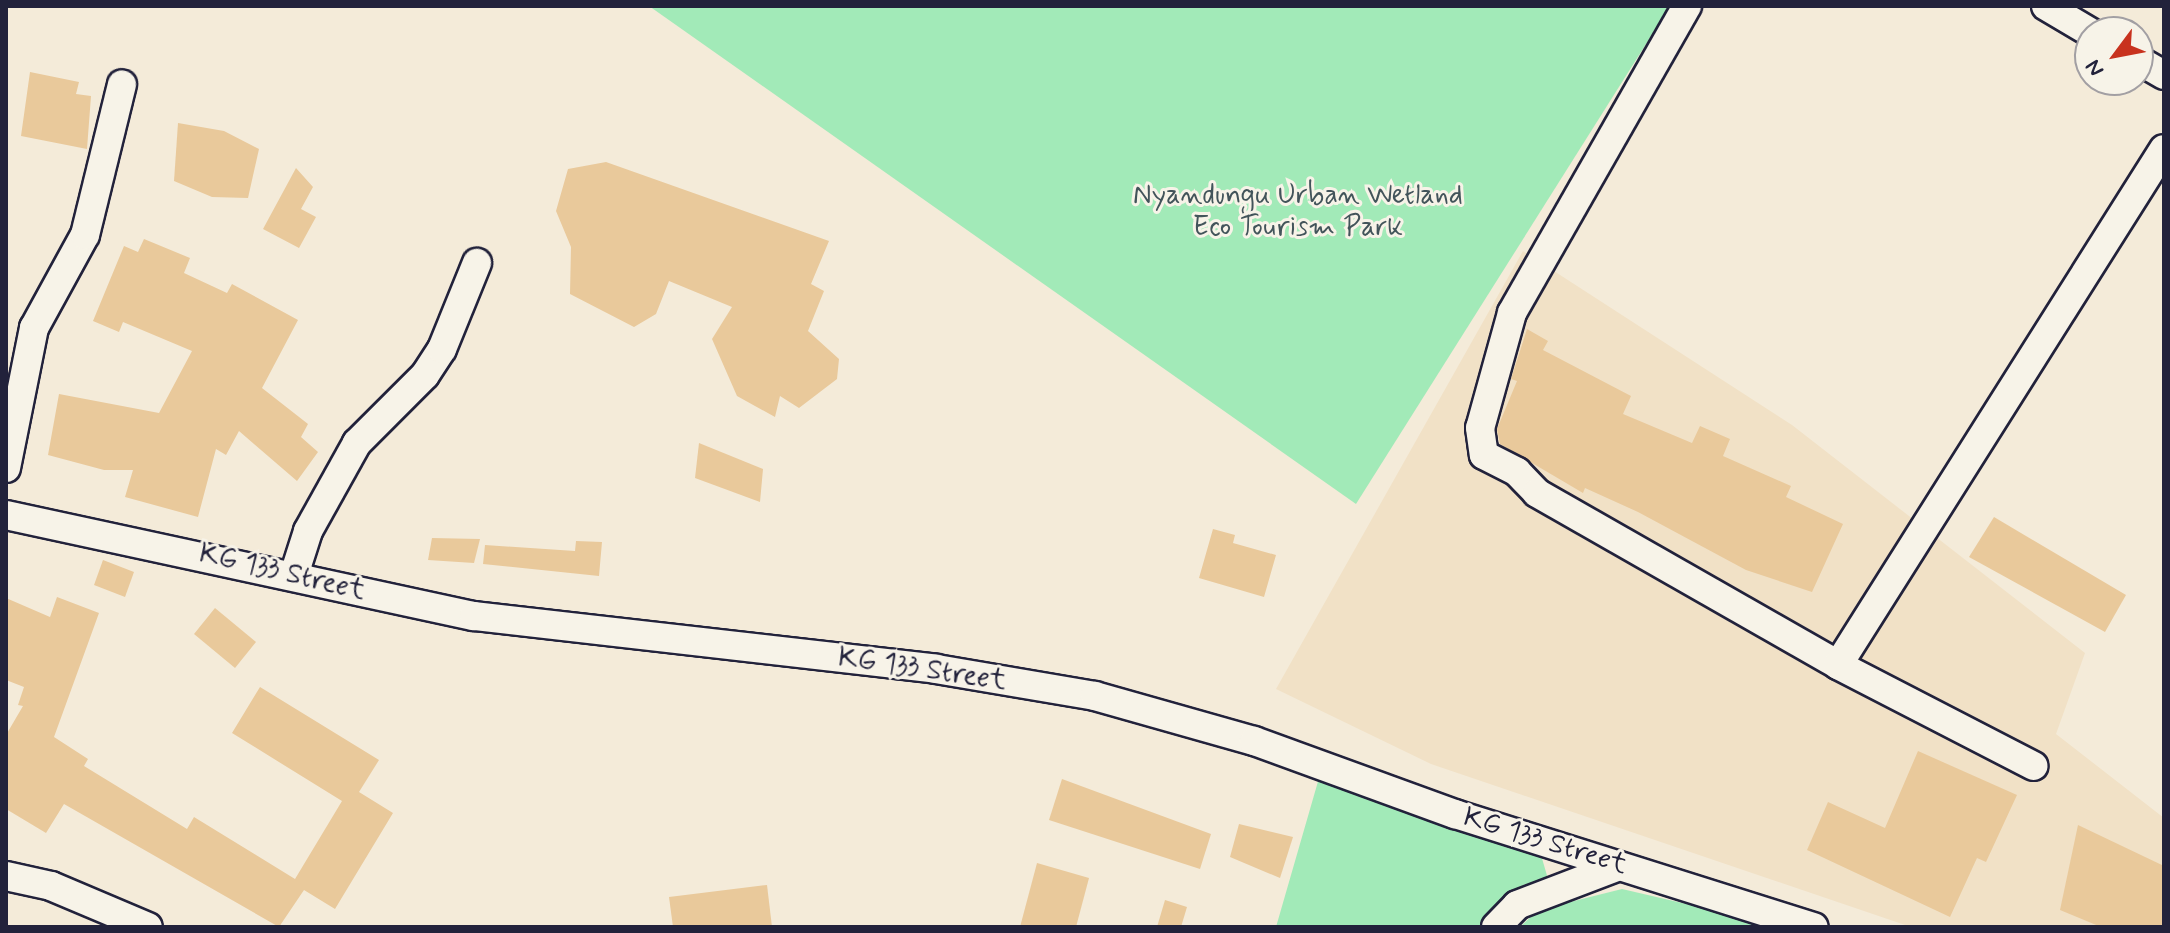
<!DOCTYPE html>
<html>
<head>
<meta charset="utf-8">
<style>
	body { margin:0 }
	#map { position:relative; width:2170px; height:933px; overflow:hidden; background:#f4ebd9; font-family:Mynerve,sans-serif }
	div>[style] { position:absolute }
	.built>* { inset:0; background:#f1e1c6 }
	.green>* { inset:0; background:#a2eab8 }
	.building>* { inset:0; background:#e9c99b }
	.roads { filter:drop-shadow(2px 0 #22223b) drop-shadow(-2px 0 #22223b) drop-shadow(0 2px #22223b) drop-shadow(0 -2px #22223b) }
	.minor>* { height:28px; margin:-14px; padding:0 14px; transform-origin:14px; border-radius:14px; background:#f7f3e8 }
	span { translate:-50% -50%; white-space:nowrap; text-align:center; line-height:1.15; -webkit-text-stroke:6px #f7f3e8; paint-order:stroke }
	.park-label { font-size:28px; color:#42545a }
	.street-label { font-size:28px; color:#22223b }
	.frame { position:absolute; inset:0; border:8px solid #22223b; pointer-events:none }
	.north { position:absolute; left:2074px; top:16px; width:80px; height:80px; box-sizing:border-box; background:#f7f3e8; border:2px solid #a29fa3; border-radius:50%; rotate:238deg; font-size:22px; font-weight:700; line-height:32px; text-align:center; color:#22223b }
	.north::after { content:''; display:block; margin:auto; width:28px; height:36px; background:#c8321e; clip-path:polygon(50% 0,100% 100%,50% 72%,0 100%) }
</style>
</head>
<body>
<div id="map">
	<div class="built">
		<div style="clip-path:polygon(1523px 251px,1792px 425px,2085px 653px,2056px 734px,2164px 818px,2164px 927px,1911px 927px,1431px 764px,1276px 689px)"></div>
	</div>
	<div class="green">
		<div style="clip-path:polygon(649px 6px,1670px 6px,1356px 504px)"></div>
		<div style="clip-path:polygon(1319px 778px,1457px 831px,1539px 848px,1548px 879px,1523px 885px,1482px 927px,1276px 927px)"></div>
		<div style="clip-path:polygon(1622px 889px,1751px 919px,1773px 927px,1520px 927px,1538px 910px)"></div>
	</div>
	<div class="building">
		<div style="clip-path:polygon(30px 72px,79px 82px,76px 94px,91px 96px,87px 149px,21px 136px)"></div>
		<div style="clip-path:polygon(178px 123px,224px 131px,259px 149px,248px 198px,212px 197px,174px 181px)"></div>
		<div style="clip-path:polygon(606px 162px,829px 241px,811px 284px,824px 291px,808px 331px,839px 359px,837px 379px,799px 408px,780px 396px,775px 417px,737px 396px,712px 339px,732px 307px,669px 281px,656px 314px,634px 327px,570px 294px,571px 247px,556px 211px,568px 169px)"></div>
		<div style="clip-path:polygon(296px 168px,313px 187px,301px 209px,316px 217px,299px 248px,263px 229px)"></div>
		<div style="clip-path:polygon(144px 239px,190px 258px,184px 273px,227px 293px,232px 284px,298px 320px,262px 388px,308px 424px,301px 437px,318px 452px,297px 481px,239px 431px,226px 455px,216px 449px,198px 517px,125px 497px,133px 470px,104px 470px,48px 455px,59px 394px,159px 413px,192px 351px,123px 322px,119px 332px,93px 321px,124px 246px,138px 252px)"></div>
		<div style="clip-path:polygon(1527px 329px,1548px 341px,1543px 350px,1631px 396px,1623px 414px,1692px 443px,1700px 426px,1730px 439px,1723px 456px,1791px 486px,1786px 497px,1843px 524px,1812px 592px,1746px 570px,1638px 512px,1585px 488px,1583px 493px,1500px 444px,1497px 429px,1517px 381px,1511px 379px)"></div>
		<div style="clip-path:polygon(699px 443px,763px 469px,760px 502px,695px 478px)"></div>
		<div style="clip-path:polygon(1994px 517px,2126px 595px,2105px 632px,1969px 557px)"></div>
		<div style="clip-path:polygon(1213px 529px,1235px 535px,1233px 543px,1276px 555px,1264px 597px,1199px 578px)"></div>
		<div style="clip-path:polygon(432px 538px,480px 539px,474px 563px,428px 560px)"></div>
		<div style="clip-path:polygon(576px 541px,602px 542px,599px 576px,483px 564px,485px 545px,575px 551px)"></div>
		<div style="clip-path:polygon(103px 560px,134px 572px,125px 597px,94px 585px)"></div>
		<div style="clip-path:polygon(57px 597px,99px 613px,54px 737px,88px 759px,84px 766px,187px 829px,194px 817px,295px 879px,342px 801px,232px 733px,260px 687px,379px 760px,359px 792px,393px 813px,335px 909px,304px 890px,279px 927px,64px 804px,46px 833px,6px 809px,6px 735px,23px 706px,18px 705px,24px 687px,6px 680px,6px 598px,50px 617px)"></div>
		<div style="clip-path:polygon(215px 608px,256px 642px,235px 668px,194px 634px)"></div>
		<div style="clip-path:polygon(1918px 751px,2017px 795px,1986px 862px,1977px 858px,1950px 917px,1807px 850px,1828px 802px,1885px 828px)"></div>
		<div style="clip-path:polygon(1062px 779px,1211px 834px,1200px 869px,1049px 820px)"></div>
		<div style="clip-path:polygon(1239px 824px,1293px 837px,1280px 878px,1230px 857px)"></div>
		<div style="clip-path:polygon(2078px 825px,2164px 866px,2164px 927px,2101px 927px,2060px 910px)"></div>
		<div style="clip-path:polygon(1037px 863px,1089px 878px,1076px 927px,1020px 927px)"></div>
		<div style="clip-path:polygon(767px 885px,772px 927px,673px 927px,669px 897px)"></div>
		<div style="clip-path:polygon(1165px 900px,1187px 907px,1181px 927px,1157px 927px)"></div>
	</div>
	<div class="roads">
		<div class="minor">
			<div style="left:1687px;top:6px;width:353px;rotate:119.7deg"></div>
			<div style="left:1512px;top:313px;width:119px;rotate:105.5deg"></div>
			<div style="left:1480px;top:428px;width:27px;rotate:82deg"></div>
			<div style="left:1484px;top:455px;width:37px;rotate:27deg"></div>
			<div style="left:1517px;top:472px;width:29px;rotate:46deg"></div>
			<div style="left:1537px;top:493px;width:347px;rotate:29.7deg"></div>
			<div style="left:1838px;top:665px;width:220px;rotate:27.3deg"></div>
			<div style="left:2046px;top:6px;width:51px;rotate:30.6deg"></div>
			<div style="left:2138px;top:60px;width:30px;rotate:30deg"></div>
			<div style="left:6px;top:468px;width:143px;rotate:-78.7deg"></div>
			<div style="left:34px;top:328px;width:106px;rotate:-61.3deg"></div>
			<div style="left:85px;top:235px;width:155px;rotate:-76.2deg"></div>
			<div style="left:6px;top:515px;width:479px;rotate:12.2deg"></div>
			<div style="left:474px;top:616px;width:465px;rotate:6.5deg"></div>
			<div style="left:936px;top:669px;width:161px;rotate:9.6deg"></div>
			<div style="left:1095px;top:696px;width:165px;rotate:15.8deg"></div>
			<div style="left:1254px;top:741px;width:214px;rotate:20deg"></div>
			<div style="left:1455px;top:814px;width:376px;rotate:17.5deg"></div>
			<div style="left:294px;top:575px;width:46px;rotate:-72.3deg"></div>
			<div style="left:308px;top:531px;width:101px;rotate:-60.9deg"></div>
			<div style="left:357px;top:443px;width:96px;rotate:-45deg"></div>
			<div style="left:425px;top:375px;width:31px;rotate:-57deg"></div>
			<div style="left:442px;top:349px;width:93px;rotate:-67.9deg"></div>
			<div style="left:1838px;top:665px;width:610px;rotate:-57.72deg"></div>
			<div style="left:6px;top:876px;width:46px;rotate:12.5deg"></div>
			<div style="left:51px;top:886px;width:105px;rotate:22.9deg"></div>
			<div style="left:1496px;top:927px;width:30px;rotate:-46deg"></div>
			<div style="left:1517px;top:905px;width:109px;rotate:-20.9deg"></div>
		</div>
	</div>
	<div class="park-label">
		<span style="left:1298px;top:212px">Nyandungu Urban Wetland<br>Eco Tourism Park</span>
	</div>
	<div class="street-label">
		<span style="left:282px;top:573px;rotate:13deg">KG 133 Street</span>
		<span style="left:922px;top:670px;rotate:8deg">KG 133 Street</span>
		<span style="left:1545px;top:842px;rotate:17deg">KG 133 Street</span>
	</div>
	<div class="frame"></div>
	<div class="north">N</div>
</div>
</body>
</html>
